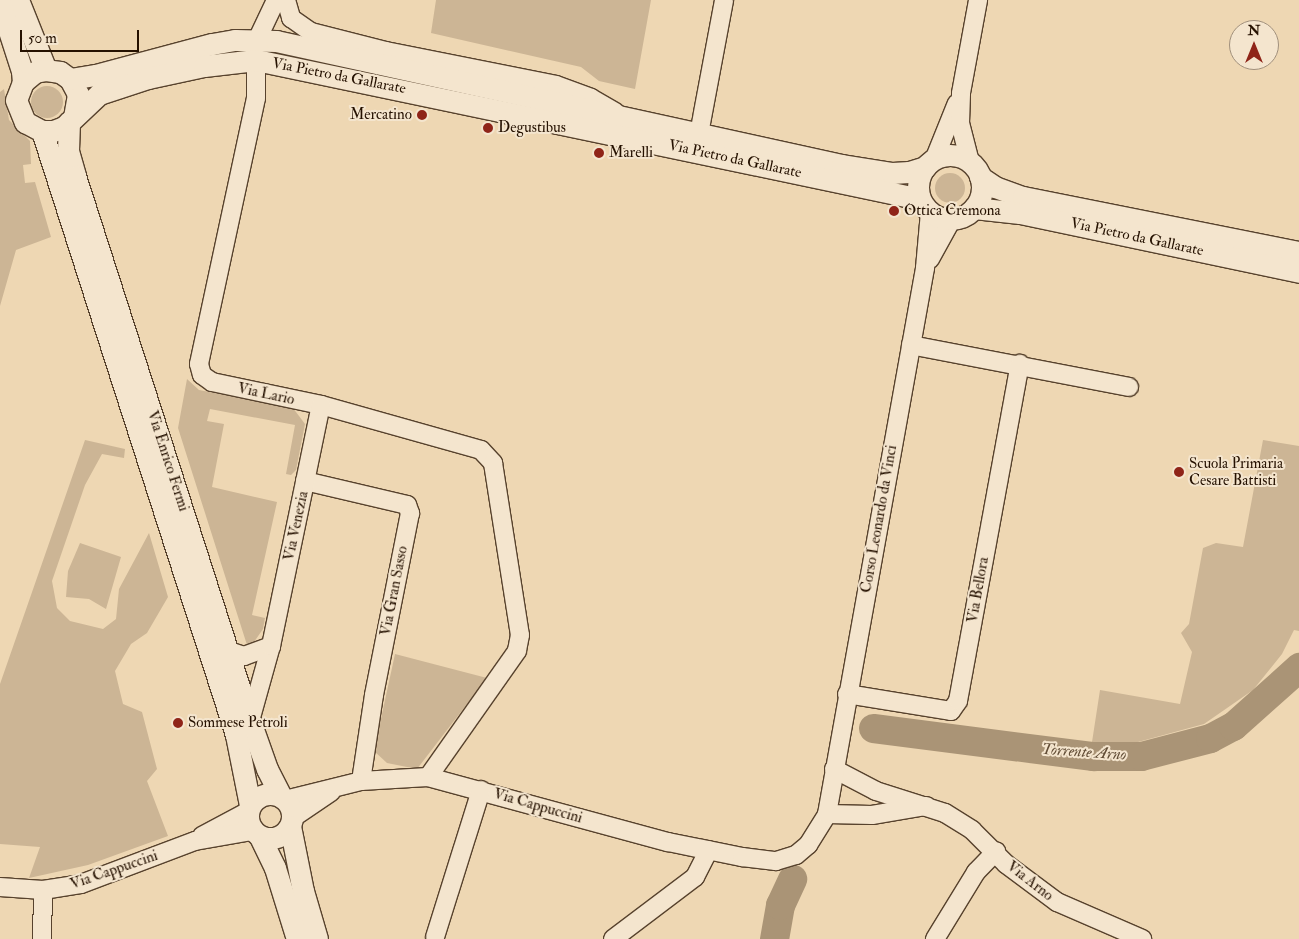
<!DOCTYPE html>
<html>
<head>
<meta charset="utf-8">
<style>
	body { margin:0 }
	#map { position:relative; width:1299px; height:939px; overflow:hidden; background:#eed7b3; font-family:"IM FELL Double Pica",serif }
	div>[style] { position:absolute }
	.green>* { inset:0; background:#ccb595 }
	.round { border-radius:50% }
	.river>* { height:29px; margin:-14.5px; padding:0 14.5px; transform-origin:14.5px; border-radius:14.5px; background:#aa9476 }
	.roads { filter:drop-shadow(1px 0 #57422d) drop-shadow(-1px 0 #57422d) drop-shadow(0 1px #57422d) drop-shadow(0 -1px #57422d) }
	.minor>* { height:18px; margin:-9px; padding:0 9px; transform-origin:9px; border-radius:9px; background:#f4e5ce }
	.tertiary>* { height:21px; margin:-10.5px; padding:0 10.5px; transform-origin:10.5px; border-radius:10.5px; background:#f4e5ce }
	.tertiary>.ring { margin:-10.5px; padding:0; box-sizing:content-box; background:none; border:21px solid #f4e5ce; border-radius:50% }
	.dots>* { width:14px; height:14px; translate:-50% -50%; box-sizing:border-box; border:2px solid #f4e5ce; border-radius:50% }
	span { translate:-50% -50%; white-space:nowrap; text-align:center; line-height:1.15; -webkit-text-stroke:4px #f4e5ce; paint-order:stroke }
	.street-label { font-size:15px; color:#251100 }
	.poi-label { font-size:15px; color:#251100 }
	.right { translate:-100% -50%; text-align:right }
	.left { translate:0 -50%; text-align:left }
	.water-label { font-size:16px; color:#614c35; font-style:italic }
	.north { position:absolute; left:1229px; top:20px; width:50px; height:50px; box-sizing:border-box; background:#f4e5ce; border:1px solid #a1907c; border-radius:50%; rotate:0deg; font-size:14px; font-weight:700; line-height:20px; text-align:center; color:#251100 }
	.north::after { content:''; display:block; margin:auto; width:18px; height:22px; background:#8f2418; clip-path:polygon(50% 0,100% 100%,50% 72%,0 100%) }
	.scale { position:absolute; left:20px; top:30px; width:119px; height:22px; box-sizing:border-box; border:2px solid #251100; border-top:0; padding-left:6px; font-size:15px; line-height:18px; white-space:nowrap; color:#251100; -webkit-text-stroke:4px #f4e5ce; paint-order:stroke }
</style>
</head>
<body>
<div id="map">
	<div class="green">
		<div style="clip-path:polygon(436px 0,651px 0,635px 89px,599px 81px,581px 67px,431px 33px)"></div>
		<div class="round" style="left:31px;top:86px;width:32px;height:32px"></div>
		<div style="clip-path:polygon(4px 89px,9px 120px,30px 141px,31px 164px,23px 165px,25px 183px,35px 182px,51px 237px,16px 250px,0 306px,0 92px)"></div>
		<div class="round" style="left:935px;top:173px;width:30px;height:30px"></div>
		<div style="clip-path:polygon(187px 379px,199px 390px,293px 408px,305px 424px,296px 470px,291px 475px,286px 474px,295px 425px,210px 409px,207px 421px,224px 424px,212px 487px,277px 502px,252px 615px,265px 618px,263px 629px,252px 645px,247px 645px,178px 428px)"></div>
		<div style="clip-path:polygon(85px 440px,125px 449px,124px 458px,102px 454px,85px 485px,52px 581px,57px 608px,70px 621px,103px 629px,116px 619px,119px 589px,149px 533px,168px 597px,147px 633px,131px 644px,115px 671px,123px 704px,142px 712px,157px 769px,147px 781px,168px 836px,88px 865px,29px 878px,40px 847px,0 844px,0 684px)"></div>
		<div style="clip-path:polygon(1263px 440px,1299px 446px,1299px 631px,1294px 630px,1282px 654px,1253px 690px,1204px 724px,1138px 742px,1092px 742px,1100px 690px,1180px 704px,1192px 652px,1181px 633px,1189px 624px,1203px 548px,1216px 543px,1243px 547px)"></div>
		<div style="clip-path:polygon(80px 543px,121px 557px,106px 609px,89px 599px,66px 597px,68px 571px)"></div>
		<div style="clip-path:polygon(395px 654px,487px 678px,417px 769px,387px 763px,374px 751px)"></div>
	</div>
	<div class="river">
		<div style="left:873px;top:728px;width:222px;rotate:7.3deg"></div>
		<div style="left:1093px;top:756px;width:48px"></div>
		<div style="left:1141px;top:756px;width:71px;rotate:-14.6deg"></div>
		<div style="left:1210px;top:738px;width:26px;rotate:-28deg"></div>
		<div style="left:1233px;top:726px;width:89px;rotate:-41.8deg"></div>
		<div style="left:774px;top:939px;width:35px;rotate:-80deg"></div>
		<div style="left:780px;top:905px;width:29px;rotate:-65deg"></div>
	</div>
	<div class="roads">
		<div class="minor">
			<div style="left:286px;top:0;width:19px;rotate:74deg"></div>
			<div style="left:291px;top:18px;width:24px;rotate:35deg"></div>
			<div style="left:311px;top:32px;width:77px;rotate:14.2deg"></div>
			<div style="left:386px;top:51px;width:173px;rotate:11.3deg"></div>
			<div style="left:556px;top:85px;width:37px;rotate:20deg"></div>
			<div style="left:591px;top:98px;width:28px;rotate:30deg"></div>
			<div style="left:257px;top:40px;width:44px;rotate:-64.6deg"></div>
			<div style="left:256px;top:60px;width:38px;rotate:90deg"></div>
			<div style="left:256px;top:98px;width:272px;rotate:102.1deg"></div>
			<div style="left:199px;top:364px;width:11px;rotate:75deg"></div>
			<div style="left:202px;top:375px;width:12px;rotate:35deg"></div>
			<div style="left:212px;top:382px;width:111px;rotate:11.9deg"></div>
			<div style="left:321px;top:405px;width:166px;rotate:15.7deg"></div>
			<div style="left:481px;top:450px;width:18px;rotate:47deg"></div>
			<div style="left:493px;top:463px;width:174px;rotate:81.1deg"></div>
			<div style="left:520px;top:635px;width:16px;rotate:101deg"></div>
			<div style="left:517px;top:651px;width:154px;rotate:125.2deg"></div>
			<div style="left:699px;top:134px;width:136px;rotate:-79.4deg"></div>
			<div style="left:934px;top:160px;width:61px;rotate:-68deg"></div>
			<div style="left:970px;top:162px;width:40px;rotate:-104.4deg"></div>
			<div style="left:960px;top:123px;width:30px;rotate:-88deg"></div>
			<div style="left:961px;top:93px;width:95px;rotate:-79.6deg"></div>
			<div style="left:930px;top:259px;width:46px;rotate:-61.2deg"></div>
			<div style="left:911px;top:345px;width:222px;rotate:10.9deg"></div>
			<div style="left:305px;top:481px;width:105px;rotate:13.2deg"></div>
			<div style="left:407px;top:505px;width:9px;rotate:69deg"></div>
			<div style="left:410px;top:513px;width:186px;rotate:101.2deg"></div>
			<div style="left:374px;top:695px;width:87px;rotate:98.6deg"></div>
			<div style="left:229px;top:651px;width:16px;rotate:18deg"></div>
			<div style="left:244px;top:656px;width:29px;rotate:-20deg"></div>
			<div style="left:847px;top:694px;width:105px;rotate:9.3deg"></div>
			<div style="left:951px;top:711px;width:12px;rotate:-55deg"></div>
			<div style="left:958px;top:701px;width:343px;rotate:-79.6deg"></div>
			<div style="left:250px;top:721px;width:78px;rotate:-74.4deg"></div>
			<div style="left:271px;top:646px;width:246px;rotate:-78.3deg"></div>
			<div style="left:834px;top:769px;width:47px;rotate:27.6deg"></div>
			<div style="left:876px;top:791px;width:72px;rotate:17.7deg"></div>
			<div style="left:945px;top:813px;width:32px;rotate:32deg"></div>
			<div style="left:972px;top:830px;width:48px;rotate:45deg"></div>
			<div style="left:1006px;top:864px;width:64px;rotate:36.7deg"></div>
			<div style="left:1057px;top:902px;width:93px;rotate:23.5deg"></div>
			<div style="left:285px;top:800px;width:78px;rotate:-14deg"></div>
			<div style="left:361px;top:781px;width:67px;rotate:-3.4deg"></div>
			<div style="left:428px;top:777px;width:249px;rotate:15.2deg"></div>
			<div style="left:668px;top:842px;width:76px;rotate:11.5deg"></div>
			<div style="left:742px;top:857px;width:34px;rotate:7deg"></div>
			<div style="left:776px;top:861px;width:21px;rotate:-17deg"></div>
			<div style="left:796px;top:855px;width:16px;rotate:-40deg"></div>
			<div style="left:808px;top:845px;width:36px;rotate:-58deg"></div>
			<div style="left:827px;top:814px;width:555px;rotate:-79.82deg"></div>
			<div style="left:925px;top:268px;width:56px;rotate:-84.9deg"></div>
			<div style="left:827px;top:814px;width:45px;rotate:1.3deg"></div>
			<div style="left:872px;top:815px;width:55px;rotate:-9.5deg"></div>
			<div style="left:291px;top:819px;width:48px;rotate:-34deg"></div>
			<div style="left:202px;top:836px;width:51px;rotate:-28.1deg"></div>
			<div style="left:0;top:887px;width:43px;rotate:4deg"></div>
			<div style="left:43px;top:890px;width:38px;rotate:-9deg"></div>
			<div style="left:81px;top:884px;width:122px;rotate:-20.7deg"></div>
			<div style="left:195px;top:841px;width:58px;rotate:-10deg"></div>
			<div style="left:435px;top:937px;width:154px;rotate:-72.6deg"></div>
			<div style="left:42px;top:939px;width:49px;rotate:-88.8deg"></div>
			<div style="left:613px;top:939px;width:103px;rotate:-37.1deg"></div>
			<div style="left:695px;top:877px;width:30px;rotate:-63deg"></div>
			<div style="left:935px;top:939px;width:79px;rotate:-58.5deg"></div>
			<div style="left:976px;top:872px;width:29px;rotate:-46deg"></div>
		</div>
		<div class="tertiary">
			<div style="left:18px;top:0;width:75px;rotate:68.2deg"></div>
			<div style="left:0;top:3px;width:71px;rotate:72.1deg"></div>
			<div style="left:22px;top:71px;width:11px;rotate:85deg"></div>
			<div style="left:70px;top:79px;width:26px;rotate:-9deg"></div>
			<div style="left:96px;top:75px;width:120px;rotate:-15deg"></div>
			<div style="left:212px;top:44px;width:23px;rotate:-10deg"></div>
			<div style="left:235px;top:40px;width:41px;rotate:1.4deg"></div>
			<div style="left:276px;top:41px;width:579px;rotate:12.36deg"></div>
			<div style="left:842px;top:165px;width:51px;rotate:9.1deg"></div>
			<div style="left:892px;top:173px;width:17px;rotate:-3deg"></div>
			<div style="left:909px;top:172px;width:17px;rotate:-17deg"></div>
			<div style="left:74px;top:117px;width:23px;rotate:-80deg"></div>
			<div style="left:78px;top:94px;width:17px;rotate:-118deg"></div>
			<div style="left:70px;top:79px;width:12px;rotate:-145deg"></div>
			<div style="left:60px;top:72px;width:14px;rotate:-172deg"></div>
			<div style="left:46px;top:70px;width:11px;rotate:170deg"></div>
			<div style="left:35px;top:72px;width:16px;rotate:140deg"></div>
			<div style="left:23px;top:82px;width:19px;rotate:111deg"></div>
			<div style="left:16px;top:100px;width:24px;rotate:68deg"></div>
			<div style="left:25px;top:122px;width:19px;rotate:28deg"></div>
			<div style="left:42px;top:131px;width:11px"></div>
			<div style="left:53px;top:131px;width:12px;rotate:-20deg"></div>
			<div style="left:64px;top:127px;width:48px;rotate:-43.3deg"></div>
			<div style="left:99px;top:94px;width:52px;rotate:-18.1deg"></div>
			<div style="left:148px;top:78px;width:57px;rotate:-12.1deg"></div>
			<div style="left:204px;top:66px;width:52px;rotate:-6.6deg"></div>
			<div style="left:256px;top:60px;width:678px;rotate:11.82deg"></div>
			<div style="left:69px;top:122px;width:29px;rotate:92deg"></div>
			<div style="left:68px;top:151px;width:26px;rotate:74deg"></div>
			<div style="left:75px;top:176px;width:572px;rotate:72.2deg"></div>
			<div style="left:250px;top:721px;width:51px;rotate:70.5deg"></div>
			<div style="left:267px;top:769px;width:31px;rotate:63deg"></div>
			<div style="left:42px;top:131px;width:634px;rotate:72.19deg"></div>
			<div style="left:236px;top:735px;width:71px;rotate:78.7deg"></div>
			<div class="ring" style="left:918px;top:155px;width:43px;height:43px"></div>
			<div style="left:980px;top:177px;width:18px;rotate:34deg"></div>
			<div style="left:995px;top:187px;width:30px;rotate:20deg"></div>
			<div style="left:1023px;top:197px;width:281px;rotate:11.3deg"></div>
			<div style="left:974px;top:208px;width:46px;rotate:6.2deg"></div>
			<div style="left:1020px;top:213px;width:285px;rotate:11.9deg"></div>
			<div class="ring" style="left:248px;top:794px;width:23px;height:23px"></div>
			<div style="left:290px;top:826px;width:66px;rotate:78.7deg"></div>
			<div style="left:303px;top:891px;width:50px;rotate:73.7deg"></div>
			<div style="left:260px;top:837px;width:34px;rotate:64deg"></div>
			<div style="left:275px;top:868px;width:74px;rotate:72.8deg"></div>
		</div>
	</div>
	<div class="dots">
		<div style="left:422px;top:115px;background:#8f2418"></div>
		<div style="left:488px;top:128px;background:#8f2418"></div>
		<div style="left:599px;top:153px;background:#8f2418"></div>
		<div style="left:894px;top:211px;background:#8f2418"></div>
		<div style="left:1179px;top:472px;background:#8f2418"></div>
		<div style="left:178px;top:723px;background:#8f2418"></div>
	</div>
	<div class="street-label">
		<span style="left:339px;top:76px;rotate:11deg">Via Pietro da Gallarate</span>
		<span style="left:735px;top:159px;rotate:12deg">Via Pietro da Gallarate</span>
		<span style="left:1137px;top:237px;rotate:12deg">Via Pietro da Gallarate</span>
		<span style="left:266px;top:394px;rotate:12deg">Via Lario</span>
		<span style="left:168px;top:461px;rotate:72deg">Via Enrico Fermi</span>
		<span style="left:879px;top:519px;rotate:-80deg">Corso Leonardo da Vinci</span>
		<span style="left:296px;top:526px;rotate:-78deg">Via Venezia</span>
		<span style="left:978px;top:590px;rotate:-80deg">Via Bellora</span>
		<span style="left:394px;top:591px;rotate:-79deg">Via Gran Sasso</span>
		<span style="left:538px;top:806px;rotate:16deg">Via Cappuccini</span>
		<span style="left:114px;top:870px;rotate:-19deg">Via Cappuccini</span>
		<span style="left:1030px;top:881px;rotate:38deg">Via Arno</span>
	</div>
	<div class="poi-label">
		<span class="right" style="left:412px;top:115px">Mercatino</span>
		<span class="left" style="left:498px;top:128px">Degustibus</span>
		<span class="left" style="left:609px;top:153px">Marelli</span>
		<span class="left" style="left:904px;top:211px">Ottica Cremona</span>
		<span class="left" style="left:1189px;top:472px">Scuola Primaria<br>Cesare Battisti</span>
		<span class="left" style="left:188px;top:723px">Sommese Petroli</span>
	</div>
	<div class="water-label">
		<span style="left:1084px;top:752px;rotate:4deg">Torrente Arno</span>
	</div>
	<div class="north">N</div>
	<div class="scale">50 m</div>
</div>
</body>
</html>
